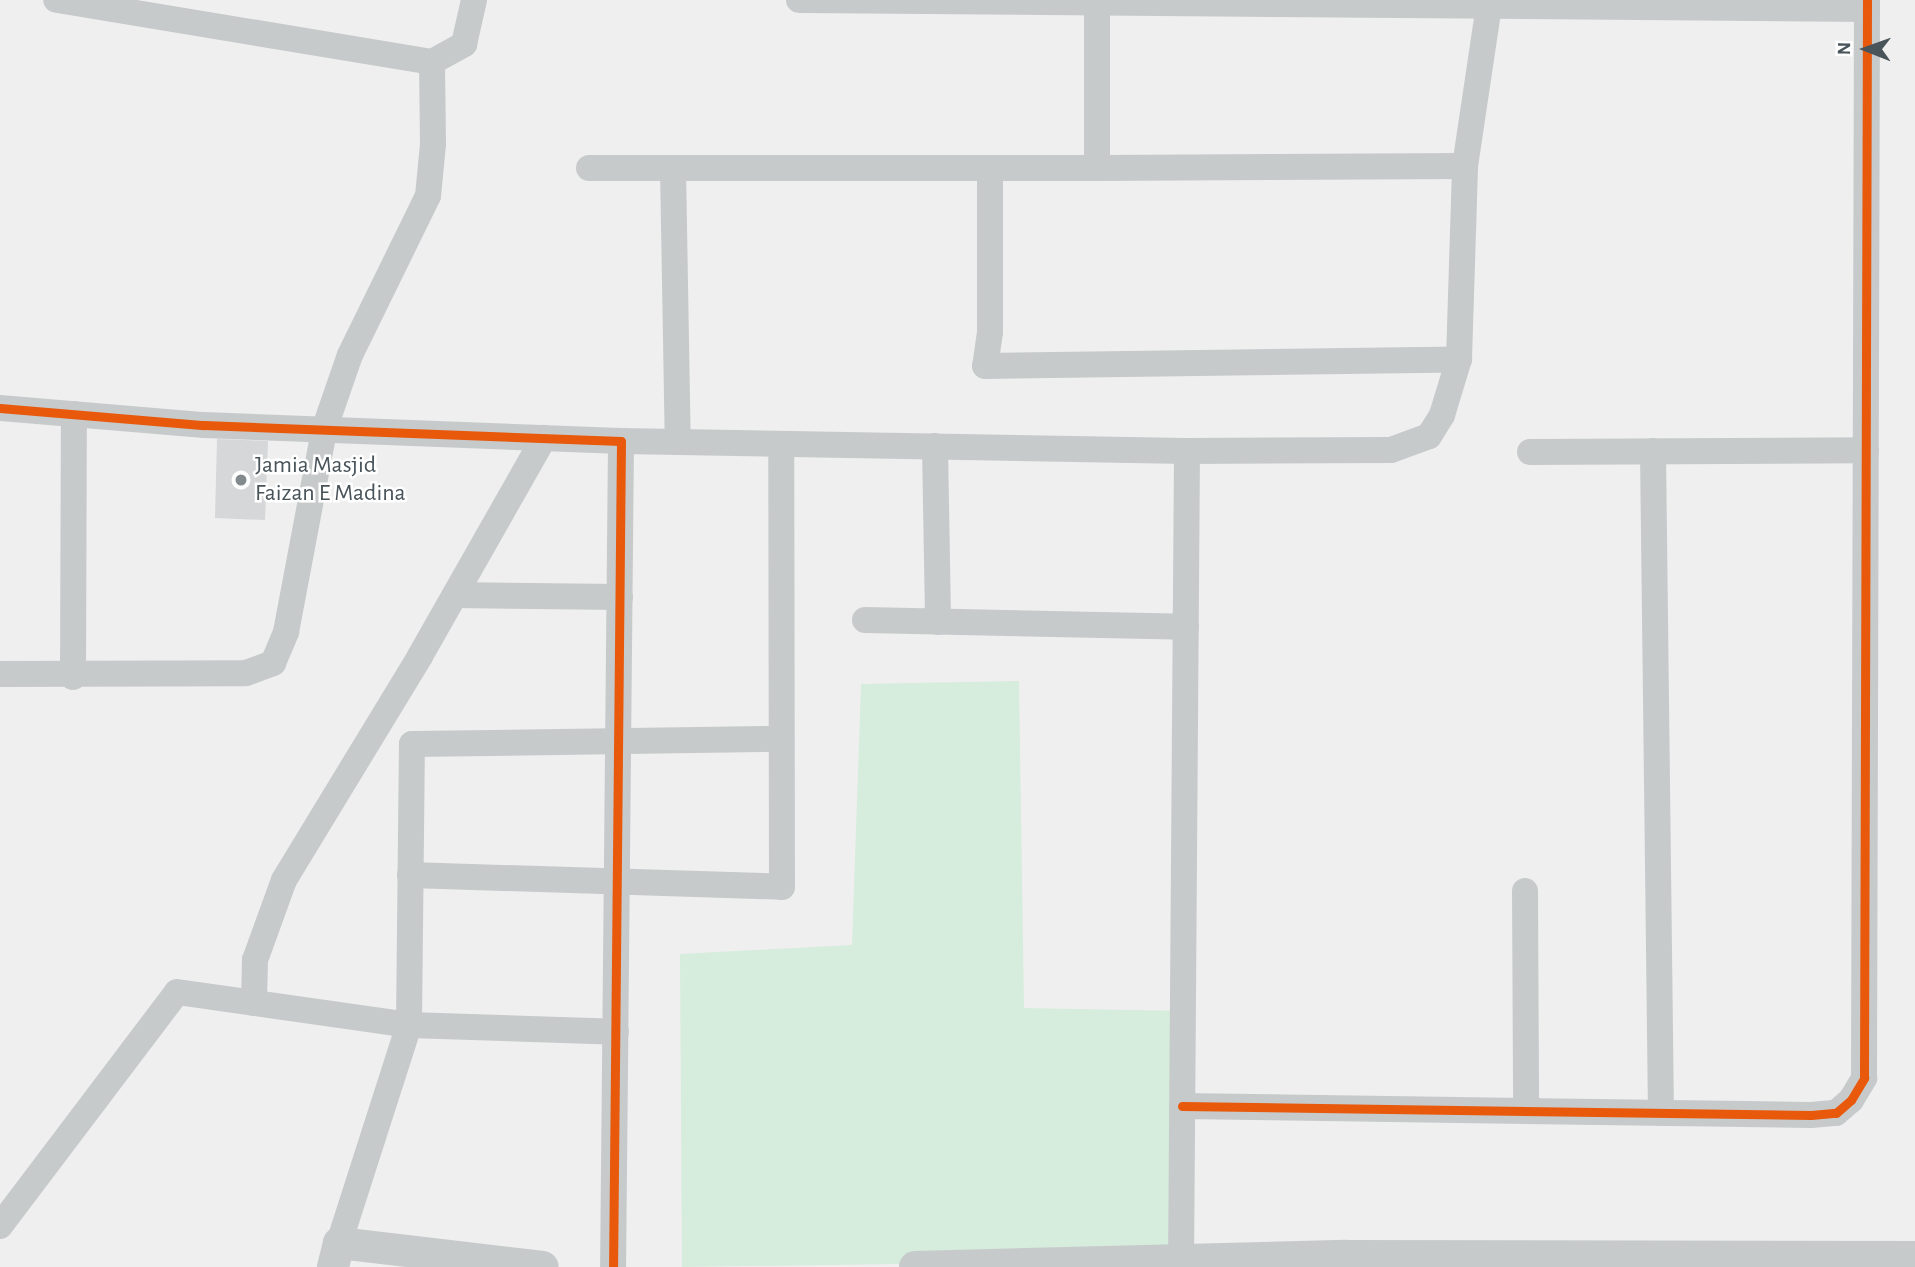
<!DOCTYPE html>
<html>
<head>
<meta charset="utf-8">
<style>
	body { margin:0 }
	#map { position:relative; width:1915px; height:1267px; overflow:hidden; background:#f0efef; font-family:"Alegreya Sans",sans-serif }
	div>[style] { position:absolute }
	.green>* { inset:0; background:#d6ecdc }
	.building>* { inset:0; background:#d6d7d8 }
	.minor>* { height:26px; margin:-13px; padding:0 13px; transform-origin:13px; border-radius:13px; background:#c7cacb }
	.tertiary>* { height:32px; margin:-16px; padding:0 16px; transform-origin:16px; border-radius:16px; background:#c7cacb }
	.cycleway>* { height:9px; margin:-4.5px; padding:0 4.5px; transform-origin:4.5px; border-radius:4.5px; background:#e8590c }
	.dots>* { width:19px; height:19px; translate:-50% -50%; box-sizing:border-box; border:4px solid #fff; border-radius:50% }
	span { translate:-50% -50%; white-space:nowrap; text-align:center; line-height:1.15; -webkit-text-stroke:5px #fff; paint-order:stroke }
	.poi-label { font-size:24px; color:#48535a }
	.left { translate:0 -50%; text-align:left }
	.north { position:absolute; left:1831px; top:14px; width:70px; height:70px; -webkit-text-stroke:5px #fff; paint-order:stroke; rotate:271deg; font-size:19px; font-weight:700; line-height:28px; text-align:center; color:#48535a }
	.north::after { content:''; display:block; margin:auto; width:24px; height:32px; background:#48535a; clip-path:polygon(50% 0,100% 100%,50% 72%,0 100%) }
</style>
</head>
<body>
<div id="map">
	<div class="green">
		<div style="clip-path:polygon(1019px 681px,1024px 1008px,1183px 1011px,1181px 1260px,682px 1267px,680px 954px,852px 945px,861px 684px)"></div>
	</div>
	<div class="building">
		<div style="clip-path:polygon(217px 439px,268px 441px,265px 520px,215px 518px)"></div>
	</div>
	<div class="minor">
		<div style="left:799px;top:0;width:1068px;rotate:0.48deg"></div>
		<div style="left:432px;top:62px;width:37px;rotate:-29deg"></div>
		<div style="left:464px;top:44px;width:45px;rotate:-77.2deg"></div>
		<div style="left:589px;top:168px;width:508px"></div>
		<div style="left:1097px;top:168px;width:168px;rotate:-90deg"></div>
		<div style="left:673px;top:168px;width:274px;rotate:89deg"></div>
		<div style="left:990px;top:168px;width:164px;rotate:90deg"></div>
		<div style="left:990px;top:332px;width:34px;rotate:98deg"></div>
		<div style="left:985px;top:366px;width:474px;rotate:-0.8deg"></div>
		<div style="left:1097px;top:168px;width:368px;rotate:-0.3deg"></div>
		<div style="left:1465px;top:166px;width:163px;rotate:-81.5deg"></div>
		<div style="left:0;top:408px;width:205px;rotate:4.8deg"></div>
		<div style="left:204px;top:425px;width:417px;rotate:2.2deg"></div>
		<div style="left:621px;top:441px;width:826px;rotate:90.55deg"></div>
		<div style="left:621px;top:441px;width:566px;rotate:1.01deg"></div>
		<div style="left:1187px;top:451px;width:809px;rotate:90.42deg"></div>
		<div style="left:935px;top:446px;width:176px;rotate:89deg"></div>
		<div style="left:1187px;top:451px;width:204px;rotate:-0.3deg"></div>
		<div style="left:1391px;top:450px;width:40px;rotate:-20.2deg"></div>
		<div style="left:1429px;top:436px;width:25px;rotate:-58deg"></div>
		<div style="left:1442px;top:415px;width:59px;rotate:-73.1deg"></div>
		<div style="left:1459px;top:359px;width:193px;rotate:-88.2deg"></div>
		<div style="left:1653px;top:451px;width:662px;rotate:89.31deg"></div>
		<div style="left:1530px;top:452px;width:336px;rotate:-0.3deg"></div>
		<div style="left:455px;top:595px;width:165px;rotate:0.7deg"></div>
		<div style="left:865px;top:620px;width:321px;rotate:1.2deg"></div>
		<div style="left:0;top:674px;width:246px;rotate:-0.2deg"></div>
		<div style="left:246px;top:673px;width:29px;rotate:-20deg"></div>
		<div style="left:273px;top:663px;width:34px;rotate:-67deg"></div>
		<div style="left:286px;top:632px;width:206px;rotate:-79.3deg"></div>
		<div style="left:324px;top:430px;width:79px;rotate:-70.9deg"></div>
		<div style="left:350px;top:355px;width:177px;rotate:-63.9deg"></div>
		<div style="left:428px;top:196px;width:52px;rotate:-84.5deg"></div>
		<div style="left:433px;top:144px;width:82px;rotate:-90.7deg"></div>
		<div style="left:432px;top:62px;width:381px;rotate:-170.6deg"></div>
		<div style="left:73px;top:677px;width:263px;rotate:-89.8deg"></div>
		<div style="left:410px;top:875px;width:372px;rotate:1.8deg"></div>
		<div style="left:782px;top:887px;width:443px;rotate:-90.1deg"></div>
		<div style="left:1525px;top:891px;width:220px;rotate:89.7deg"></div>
		<div style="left:254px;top:1003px;width:43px;rotate:-88.7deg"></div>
		<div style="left:255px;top:960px;width:85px;rotate:-70.1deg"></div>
		<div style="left:284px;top:880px;width:262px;rotate:-58.7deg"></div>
		<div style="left:420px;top:656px;width:251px;rotate:-60.4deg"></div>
		<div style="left:1182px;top:1106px;width:629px;rotate:0.82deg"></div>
		<div style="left:1811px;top:1115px;width:25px;rotate:-5deg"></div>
		<div style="left:1836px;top:1113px;width:20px;rotate:-41deg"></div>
		<div style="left:1851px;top:1100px;width:26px;rotate:-59deg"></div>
		<div style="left:1864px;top:1078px;width:1078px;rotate:-89.84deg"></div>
		<div style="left:0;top:1226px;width:293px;rotate:-52.9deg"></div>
		<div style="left:177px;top:992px;width:234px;rotate:8.1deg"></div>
		<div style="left:409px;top:1025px;width:207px;rotate:1.9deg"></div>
		<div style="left:339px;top:1243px;width:229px;rotate:-72.2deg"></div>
		<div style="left:409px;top:1025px;width:281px;rotate:-89.4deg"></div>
		<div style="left:412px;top:744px;width:369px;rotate:-0.8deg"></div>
	</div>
	<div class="tertiary">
		<div style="left:333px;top:1267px;width:25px;rotate:-76deg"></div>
		<div style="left:339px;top:1243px;width:205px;rotate:6.7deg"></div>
		<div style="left:915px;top:1267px;width:431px;rotate:-1.5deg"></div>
		<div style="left:1346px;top:1256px;width:569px;rotate:0.1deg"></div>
	</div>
	<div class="cycleway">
		<div style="left:0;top:408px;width:205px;rotate:4.8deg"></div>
		<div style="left:204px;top:425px;width:417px;rotate:2.2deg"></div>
		<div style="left:621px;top:441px;width:826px;rotate:90.55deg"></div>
		<div style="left:1182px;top:1106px;width:629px;rotate:0.82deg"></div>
		<div style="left:1811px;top:1115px;width:25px;rotate:-5deg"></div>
		<div style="left:1836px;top:1113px;width:20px;rotate:-41deg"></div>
		<div style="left:1851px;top:1100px;width:26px;rotate:-59deg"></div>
		<div style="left:1864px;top:1078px;width:1078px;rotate:-89.84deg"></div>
	</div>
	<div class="dots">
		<div style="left:241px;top:480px;background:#838a8e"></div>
	</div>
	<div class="poi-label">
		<span class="left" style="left:255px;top:480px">Jamia Masjid<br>Faizan E Madina</span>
	</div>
	<div class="north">N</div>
</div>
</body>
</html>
